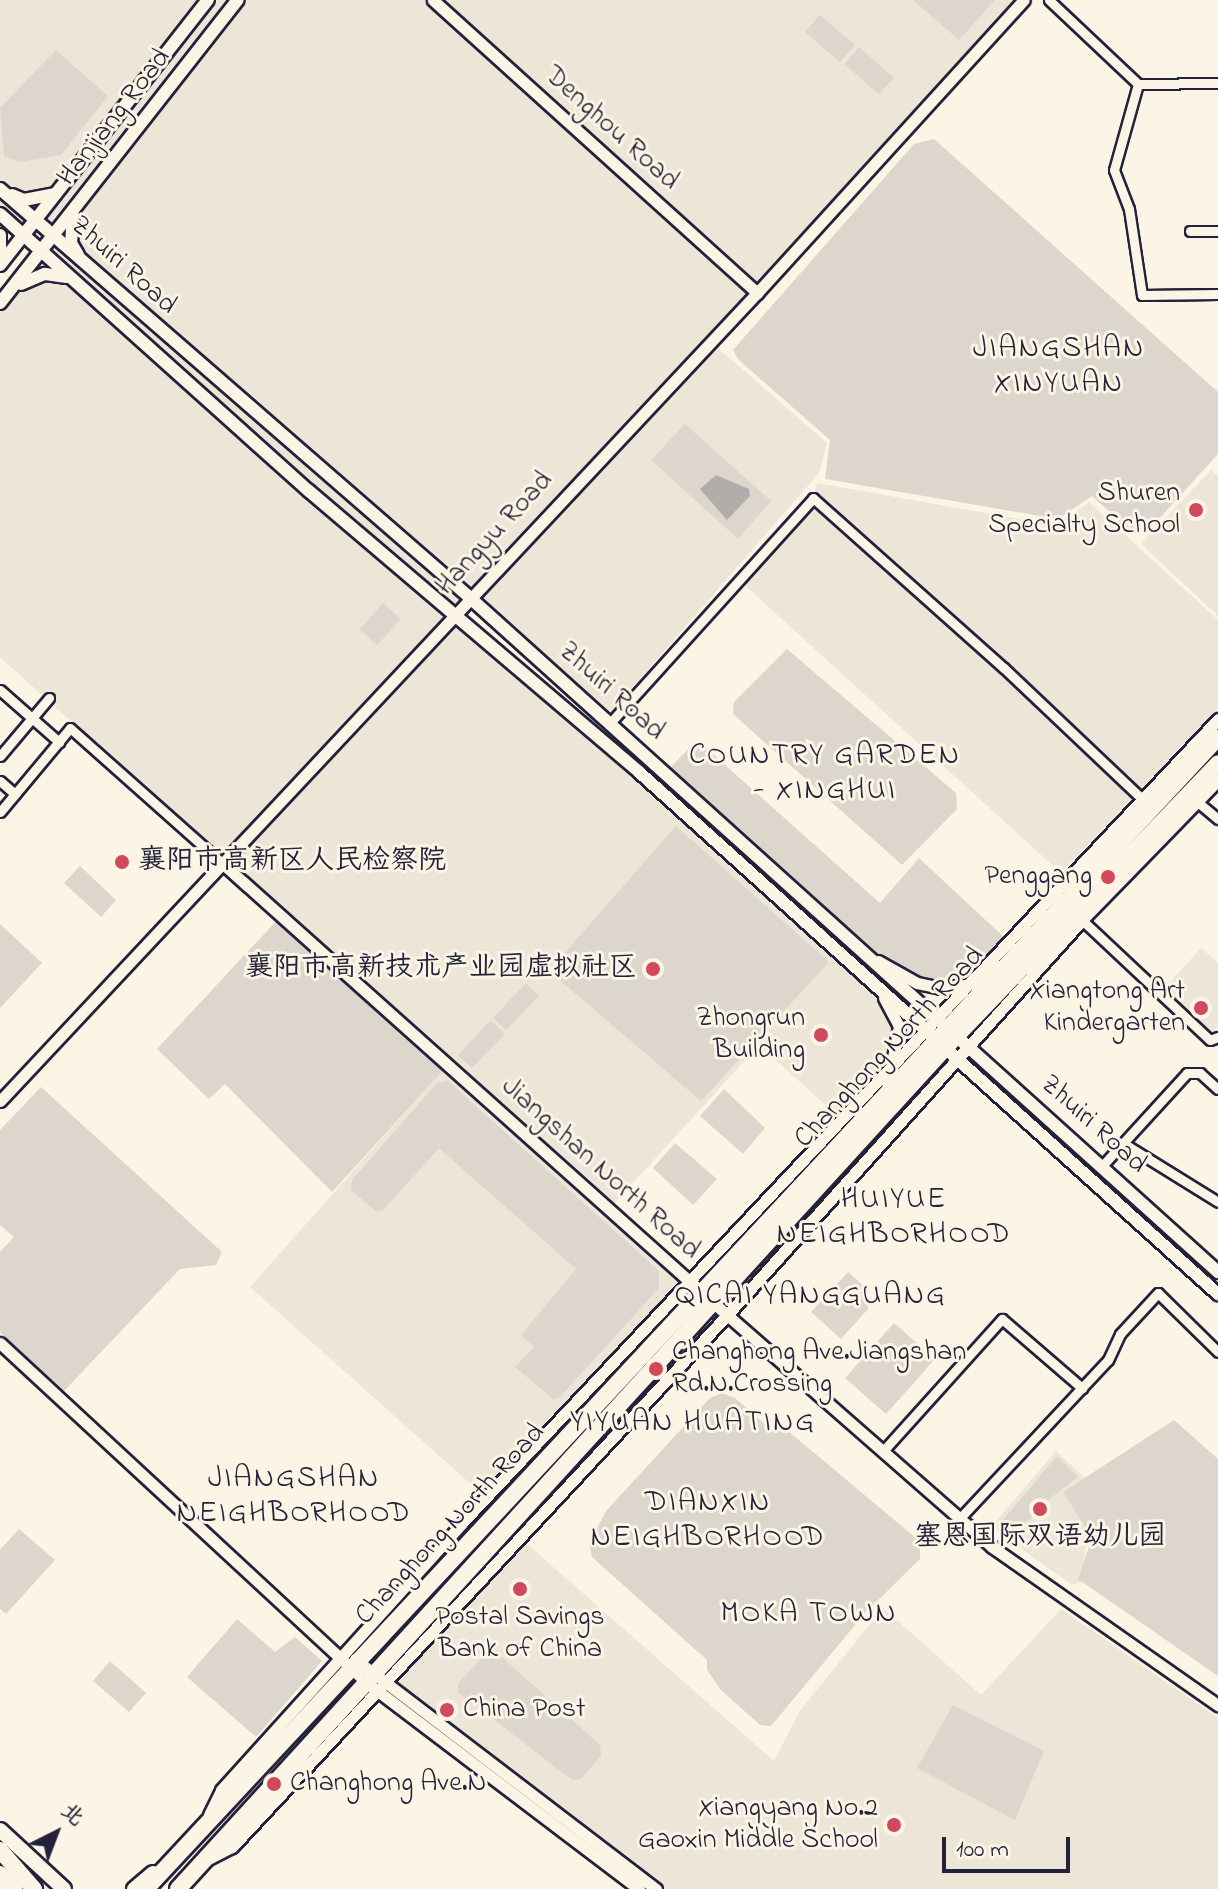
<!DOCTYPE html>
<html>
<head>
<meta charset="utf-8">
<style>
	body { margin:0 }
	#map { position:relative; width:1218px; height:1889px; overflow:hidden; background:#fcf5e5; font-family:"Indie Flower","LXGW WenKai TC",sans-serif }
	div>[style] { position:absolute }
	.built>* { inset:0; background:#ece5d8 }
	.green>* { inset:0; background:#dcd6cc }
	.water>* { inset:0; background:#b2adab }
	.roads { filter:drop-shadow(2px 0 #22223b) drop-shadow(-2px 0 #22223b) drop-shadow(0 2px #22223b) drop-shadow(0 -2px #22223b) }
	.minor>* { height:9px; margin:-4.5px; padding:0 4.5px; transform-origin:4.5px; border-radius:4.5px; background:#fcf5e5 }
	.tertiary>* { height:11px; margin:-5.5px; padding:0 5.5px; transform-origin:5.5px; border-radius:5.5px; background:#fcf5e5 }
	.secondary>* { height:12px; margin:-6px; padding:0 6px; transform-origin:6px; border-radius:6px; background:#fcf5e5 }
	.primary>* { height:14px; margin:-7px; padding:0 7px; transform-origin:7px; border-radius:7px; background:#fcf5e5 }
	.trunk>* { height:16px; margin:-8px; padding:0 8px; transform-origin:8px; border-radius:8px; background:#fcf5e5 }
	.dots>* { width:22px; height:22px; translate:-50% -50%; box-sizing:border-box; border:4px solid #fcf5e5; border-radius:50% }
	span { translate:-50% -50%; white-space:nowrap; text-align:center; line-height:1.15; -webkit-text-stroke:6px #fcf5e5; paint-order:stroke }
	.street-label { font-size:28px; color:#22223b }
	.poi-label { font-size:28px; color:#22223b }
	.right { translate:-100% -50%; text-align:right }
	.left { translate:0 -50%; text-align:left }
	.neighbourhood-label { font-size:30px; color:#22223b; letter-spacing:2px }
	.north { position:absolute; left:16px; top:1793px; width:80px; height:80px; -webkit-text-stroke:6px #fcf5e5; paint-order:stroke; rotate:42deg; font-size:22px; font-weight:700; line-height:32px; text-align:center; color:#22223b }
	.north::after { content:''; display:block; margin:auto; width:28px; height:36px; background:#22223b; clip-path:polygon(50% 0,100% 100%,50% 72%,0 100%) }
	.scale { position:absolute; left:942px; top:1837px; width:128px; height:36px; box-sizing:border-box; border:4px solid #22223b; border-top:0; padding-left:10px; font-size:24px; line-height:28px; white-space:nowrap; color:#22223b; -webkit-text-stroke:6px #fcf5e5; paint-order:stroke }
</style>
</head>
<body>
<div id="map">
	<div class="built">
		<div style="clip-path:polygon(0 0,1024px 0,456px 611px,924px 1026px,840px 1118px,759px 1045px,609px 1209px,0 657px,0 301px,42px 252px,0 214px)"></div>
		<div style="clip-path:polygon(718px 348px,827px 443px,819px 473px,611px 712px,478px 597px)"></div>
		<div style="clip-path:polygon(1211px 470px,1218px 476px,1218px 616px,1141px 544px)"></div>
		<div style="clip-path:polygon(817px 483px,1058px 526px,1089px 502px,1218px 620px,1218px 708px,1061px 873px,739px 580px,813px 498px)"></div>
		<div style="clip-path:polygon(1201px 948px,1218px 963px,1218px 1026px,1212px 1033px,1164px 989px)"></div>
		<div style="clip-path:polygon(444px 1069px,682px 1283px,483px 1495px,250px 1287px)"></div>
		<div style="clip-path:polygon(1056px 1451px,1085px 1478px,1063px 1492px,1088px 1531px,1081px 1582px,1072px 1585px,991px 1527px)"></div>
		<div style="clip-path:polygon(527px 1544px,774px 1761px,799px 1712px,883px 1608px,981px 1695px,1061px 1609px,1218px 1718px,1218px 1889px,660px 1889px,390px 1684px)"></div>
	</div>
	<div class="green">
		<div style="clip-path:polygon(913px 0,995px 0,959px 40px)"></div>
		<div style="clip-path:polygon(820px 15px,855px 45px,840px 62px,805px 32px)"></div>
		<div style="clip-path:polygon(859px 47px,894px 78px,879px 94px,844px 64px)"></div>
		<div style="clip-path:polygon(56px 50px,108px 96px,61px 155px,20px 162px,4px 156px,0 108px)"></div>
		<div style="clip-path:polygon(934px 139px,1218px 392px,1218px 454px,1158px 520px,1131px 531px,1092px 496px,1058px 519px,825px 479px,830px 440px,738px 359px,733px 350px,914px 144px)"></div>
		<div style="clip-path:polygon(685px 424px,771px 501px,738px 539px,651px 460px)"></div>
		<div style="clip-path:polygon(383px 603px,401px 619px,377px 645px,360px 629px)"></div>
		<div style="clip-path:polygon(787px 649px,956px 793px,957px 809px,902px 865px,733px 714px,734px 702px)"></div>
		<div style="clip-path:polygon(697px 740px,880px 903px,919px 858px,1006px 939px,960px 987px,940px 988px,875px 960px,666px 772px)"></div>
		<div style="clip-path:polygon(676px 826px,829px 962px,701px 1101px,549px 971px)"></div>
		<div style="clip-path:polygon(80px 866px,116px 900px,101px 917px,64px 883px)"></div>
		<div style="clip-path:polygon(281px 916px,448px 1065px,332px 1192px,225px 1084px,209px 1099px,157px 1049px)"></div>
		<div style="clip-path:polygon(0 924px,42px 963px,0 1008px)"></div>
		<div style="clip-path:polygon(526px 983px,539px 996px,506px 1030px,493px 1018px)"></div>
		<div style="clip-path:polygon(491px 1020px,505px 1034px,472px 1068px,458px 1055px)"></div>
		<div style="clip-path:polygon(448px 1081px,659px 1271px,659px 1288px,560px 1397px,553px 1399px,515px 1367px,534px 1347px,521px 1335px,576px 1269px,439px 1148px,383px 1210px,376px 1211px,351px 1190px,352px 1180px,437px 1083px)"></div>
		<div style="clip-path:polygon(41px 1087px,222px 1252px,216px 1265px,180px 1269px,64px 1391px,0 1332px,0 1252px,14px 1237px,0 1225px,0 1130px)"></div>
		<div style="clip-path:polygon(724px 1089px,765px 1128px,743px 1154px,700px 1116px)"></div>
		<div style="clip-path:polygon(675px 1143px,717px 1179px,693px 1205px,653px 1168px)"></div>
		<div style="clip-path:polygon(848px 1272px,868px 1290px,868px 1309px,841px 1339px,811px 1312px)"></div>
		<div style="clip-path:polygon(894px 1323px,935px 1359px,886px 1414px,845px 1378px)"></div>
		<div style="clip-path:polygon(722px 1393px,735px 1398px,775px 1433px,782px 1426px,916px 1538px,920px 1548px,920px 1559px,866px 1612px,771px 1726px,760px 1725px,721px 1690px,707px 1670px,707px 1660px,592px 1557px,589px 1544px,606px 1511px,710px 1398px)"></div>
		<div style="clip-path:polygon(1174px 1420px,1218px 1459px,1218px 1676px,1078px 1579px,1089px 1547px,1088px 1532px,1063px 1492px)"></div>
		<div style="clip-path:polygon(1057px 1456px,1078px 1477px,1044px 1503px,1018px 1532px,1003px 1520px)"></div>
		<div style="clip-path:polygon(19px 1529px,55px 1560px,6px 1614px,0 1609px,0 1550px)"></div>
		<div style="clip-path:polygon(237px 1619px,275px 1652px,295px 1637px,322px 1661px,256px 1737px,187px 1677px)"></div>
		<div style="clip-path:polygon(496px 1652px,600px 1745px,601px 1756px,581px 1779px,572px 1780px,458px 1692px,458px 1683px,487px 1653px)"></div>
		<div style="clip-path:polygon(110px 1661px,146px 1693px,129px 1712px,93px 1681px)"></div>
		<div style="clip-path:polygon(953px 1705px,1044px 1751px,1015px 1820px,917px 1768px)"></div>
	</div>
	<div class="water">
		<div style="clip-path:polygon(716px 475px,749px 489px,750px 496px,727px 520px,700px 489px)"></div>
	</div>
	<div class="roads">
		<div class="minor">
			<div style="left:1049px;top:0;width:122px;rotate:43.3deg"></div>
			<div style="left:1138px;top:84px;width:89px;rotate:105.6deg"></div>
			<div style="left:1114px;top:170px;width:42px;rotate:69deg"></div>
			<div style="left:1129px;top:209px;width:87px;rotate:81.4deg"></div>
			<div style="left:1142px;top:295px;width:76px;rotate:-0.8deg"></div>
			<div style="left:1138px;top:84px;width:80px;rotate:-0.7deg"></div>
			<div style="left:1190px;top:231px;width:28px"></div>
			<div style="left:0;top:690px;width:79px;rotate:41.4deg"></div>
			<div style="left:610px;top:723px;width:303px;rotate:-47.9deg"></div>
			<div style="left:813px;top:498px;width:256px;rotate:41.7deg"></div>
			<div style="left:1004px;top:668px;width:195px;rotate:43.5deg"></div>
			<div style="left:0;top:756px;width:76px;rotate:-49.8deg"></div>
			<div style="left:0;top:781px;width:20px;rotate:41deg"></div>
			<div style="left:1194px;top:799px;width:31px;rotate:40deg"></div>
			<div style="left:0;top:812px;width:109px;rotate:-50.2deg"></div>
			<div style="left:70px;top:728px;width:205px;rotate:41.6deg"></div>
			<div style="left:1082px;top:920px;width:175px;rotate:43.2deg"></div>
			<div style="left:1210px;top:1040px;width:9px;rotate:-21deg"></div>
			<div style="left:1123px;top:1143px;width:112px;rotate:31.8deg"></div>
			<div style="left:1102px;top:1166px;width:126px;rotate:-47.6deg"></div>
			<div style="left:1187px;top:1073px;width:13px"></div>
			<div style="left:1200px;top:1073px;width:24px;rotate:42deg"></div>
			<div style="left:883px;top:1451px;width:178px;rotate:-48deg"></div>
			<div style="left:1002px;top:1319px;width:106px;rotate:40.8deg"></div>
			<div style="left:960px;top:1518px;width:216px;rotate:-46.9deg"></div>
			<div style="left:1108px;top:1360px;width:29px;rotate:-65deg"></div>
			<div style="left:1120px;top:1334px;width:56px;rotate:-47.2deg"></div>
			<div style="left:1158px;top:1293px;width:84px;rotate:44.5deg"></div>
		</div>
		<div class="tertiary">
			<div style="left:433px;top:0;width:437px;rotate:42.1deg"></div>
			<div style="left:223px;top:864px;width:635px;rotate:41.81deg"></div>
			<div style="left:878px;top:961px;width:45px;rotate:29.4deg"></div>
			<div style="left:917px;top:983px;width:24px;rotate:12deg"></div>
			<div style="left:940px;top:988px;width:33px;rotate:-7deg"></div>
			<div style="left:973px;top:984px;width:29px;rotate:-35deg"></div>
			<div style="left:884px;top:998px;width:32px;rotate:62deg"></div>
			<div style="left:899px;top:1026px;width:64px;rotate:100.8deg"></div>
			<div style="left:0;top:1101px;width:1107px;rotate:-46.87deg"></div>
			<div style="left:757px;top:293px;width:396px;rotate:-47.7deg"></div>
			<div style="left:709px;top:1299px;width:376px;rotate:41.2deg"></div>
			<div style="left:992px;top:1547px;width:276px;rotate:35deg"></div>
			<div style="left:0;top:1343px;width:499px;rotate:42.8deg"></div>
			<div style="left:366px;top:1682px;width:343px;rotate:37.2deg"></div>
			<div style="left:355px;top:1659px;width:379px;rotate:37.4deg"></div>
			<div style="left:209px;top:1815px;width:28px;rotate:-64deg"></div>
			<div style="left:221px;top:1790px;width:360px;rotate:-47.9deg"></div>
			<div style="left:462px;top:1523px;width:1104px;rotate:-46.76deg"></div>
			<div style="left:210px;top:1858px;width:25px;rotate:-27deg"></div>
			<div style="left:232px;top:1847px;width:728px;rotate:-47.06deg"></div>
			<div style="left:728px;top:1314px;width:530px;rotate:-48.06deg"></div>
			<div style="left:1082px;top:920px;width:195px;rotate:-45.8deg"></div>
		</div>
		<div class="secondary">
			<div style="left:0;top:189px;width:620px;rotate:41.01deg"></div>
			<div style="left:468px;top:596px;width:1010px;rotate:42.03deg"></div>
			<div style="left:12px;top:195px;width:13px;rotate:23deg"></div>
			<div style="left:24px;top:200px;width:32px;rotate:-11deg"></div>
			<div style="left:0;top:214px;width:415px;rotate:41.9deg"></div>
			<div style="left:309px;top:491px;width:433px;rotate:40.4deg"></div>
			<div style="left:639px;top:772px;width:780px;rotate:42.04deg"></div>
			<div style="left:73px;top:215px;width:28px;rotate:94deg"></div>
			<div style="left:71px;top:243px;width:14px;rotate:60deg"></div>
			<div style="left:0;top:235px;width:17px;rotate:90deg"></div>
			<div style="left:0;top:265px;width:337px;rotate:-51.9deg"></div>
			<div style="left:21px;top:284px;width:26px;rotate:-23deg"></div>
			<div style="left:45px;top:274px;width:22px;rotate:8deg"></div>
			<div style="left:0;top:303px;width:385px;rotate:-51.9deg"></div>
		</div>
		<div class="primary">
			<div style="left:0;top:1830px;width:87px;rotate:42.7deg"></div>
			<div style="left:0;top:1888px;width:1px;rotate:45deg"></div>
			<div style="left:134px;top:1889px;width:25px;rotate:-40deg"></div>
		</div>
		<div class="trunk">
			<div style="left:0;top:1850px;width:52px;rotate:48.9deg"></div>
			<div style="left:0;top:1874px;width:21px;rotate:47deg"></div>
			<div style="left:146px;top:1889px;width:1573px;rotate:-47.04deg"></div>
			<div style="left:178px;top:1889px;width:1140px;rotate:-47.63deg"></div>
			<div style="left:946px;top:1047px;width:393px;rotate:-46.2deg"></div>
		</div>
	</div>
	<div class="dots">
		<div style="left:1196px;top:510px;background:#d1495b"></div>
		<div style="left:122px;top:862px;background:#d1495b"></div>
		<div style="left:1108px;top:877px;background:#d1495b"></div>
		<div style="left:653px;top:969px;background:#d1495b"></div>
		<div style="left:1201px;top:1008px;background:#d1495b"></div>
		<div style="left:821px;top:1035px;background:#d1495b"></div>
		<div style="left:656px;top:1369px;background:#d1495b"></div>
		<div style="left:1040px;top:1509px;background:#d1495b"></div>
		<div style="left:520px;top:1589px;background:#d1495b"></div>
		<div style="left:447px;top:1710px;background:#d1495b"></div>
		<div style="left:274px;top:1784px;background:#d1495b"></div>
		<div style="left:894px;top:1825px;background:#d1495b"></div>
	</div>
	<div class="street-label">
		<span style="left:115px;top:118px;rotate:-52deg">Hanjiang Road</span>
		<span style="left:611px;top:129px;rotate:42deg">Denghou Road</span>
		<span style="left:123px;top:266px;rotate:42deg">Zhuiri Road</span>
		<span style="left:495px;top:534px;rotate:-47deg">Hangyu Road</span>
		<span style="left:611px;top:692px;rotate:42deg">Zhuiri Road</span>
		<span style="left:890px;top:1048px;rotate:-47deg">Changhong North Road</span>
		<span style="left:1093px;top:1125px;rotate:42deg">Zhuiri Road</span>
		<span style="left:600px;top:1169px;rotate:42deg">Jiangshan North Road</span>
		<span style="left:451px;top:1525px;rotate:-47deg">Changhong North Road</span>
	</div>
	<div class="poi-label">
		<span class="right" style="left:1180px;top:510px">Shuren<br>Specialty School</span>
		<span class="left" style="left:138px;top:862px">襄阳市高新区人民检察院</span>
		<span class="right" style="left:1092px;top:877px">Penggang</span>
		<span class="right" style="left:637px;top:969px">襄阳市高新技术产业园虚拟社区</span>
		<span class="right" style="left:1185px;top:1008px">Xiangtong Art<br>Kindergarten</span>
		<span class="right" style="left:805px;top:1035px">Zhongrun<br>Building</span>
		<span class="left" style="left:672px;top:1369px">Changhong Ave.Jiangshan<br>Rd.N.Crossing</span>
		<span style="left:1040px;top:1538px">塞恩国际双语幼儿园</span>
		<span style="left:520px;top:1634px">Postal Savings<br>Bank of China</span>
		<span class="left" style="left:463px;top:1710px">China Post</span>
		<span class="left" style="left:290px;top:1784px">Changhong Ave.N</span>
		<span class="right" style="left:878px;top:1825px">Xiangyang No.2<br>Gaoxin Middle School</span>
	</div>
	<div class="neighbourhood-label">
		<span style="left:1059px;top:366px">JIANGSHAN<br>XINYUAN</span>
		<span style="left:825px;top:773px">COUNTRY GARDEN<br>- XINGHUI</span>
		<span style="left:894px;top:1217px">HUIYUE<br>NEIGHBORHOOD</span>
		<span style="left:811px;top:1296px">QICAI YANGGUANG</span>
		<span style="left:693px;top:1423px">YIYUAN HUATING</span>
		<span style="left:294px;top:1496px">JIANGSHAN<br>NEIGHBORHOOD</span>
		<span style="left:708px;top:1520px">DIANXIN<br>NEIGHBORHOOD</span>
		<span style="left:809px;top:1614px">MOKA TOWN</span>
	</div>
	<div class="north">北</div>
	<div class="scale">100 m</div>
</div>
</body>
</html>
